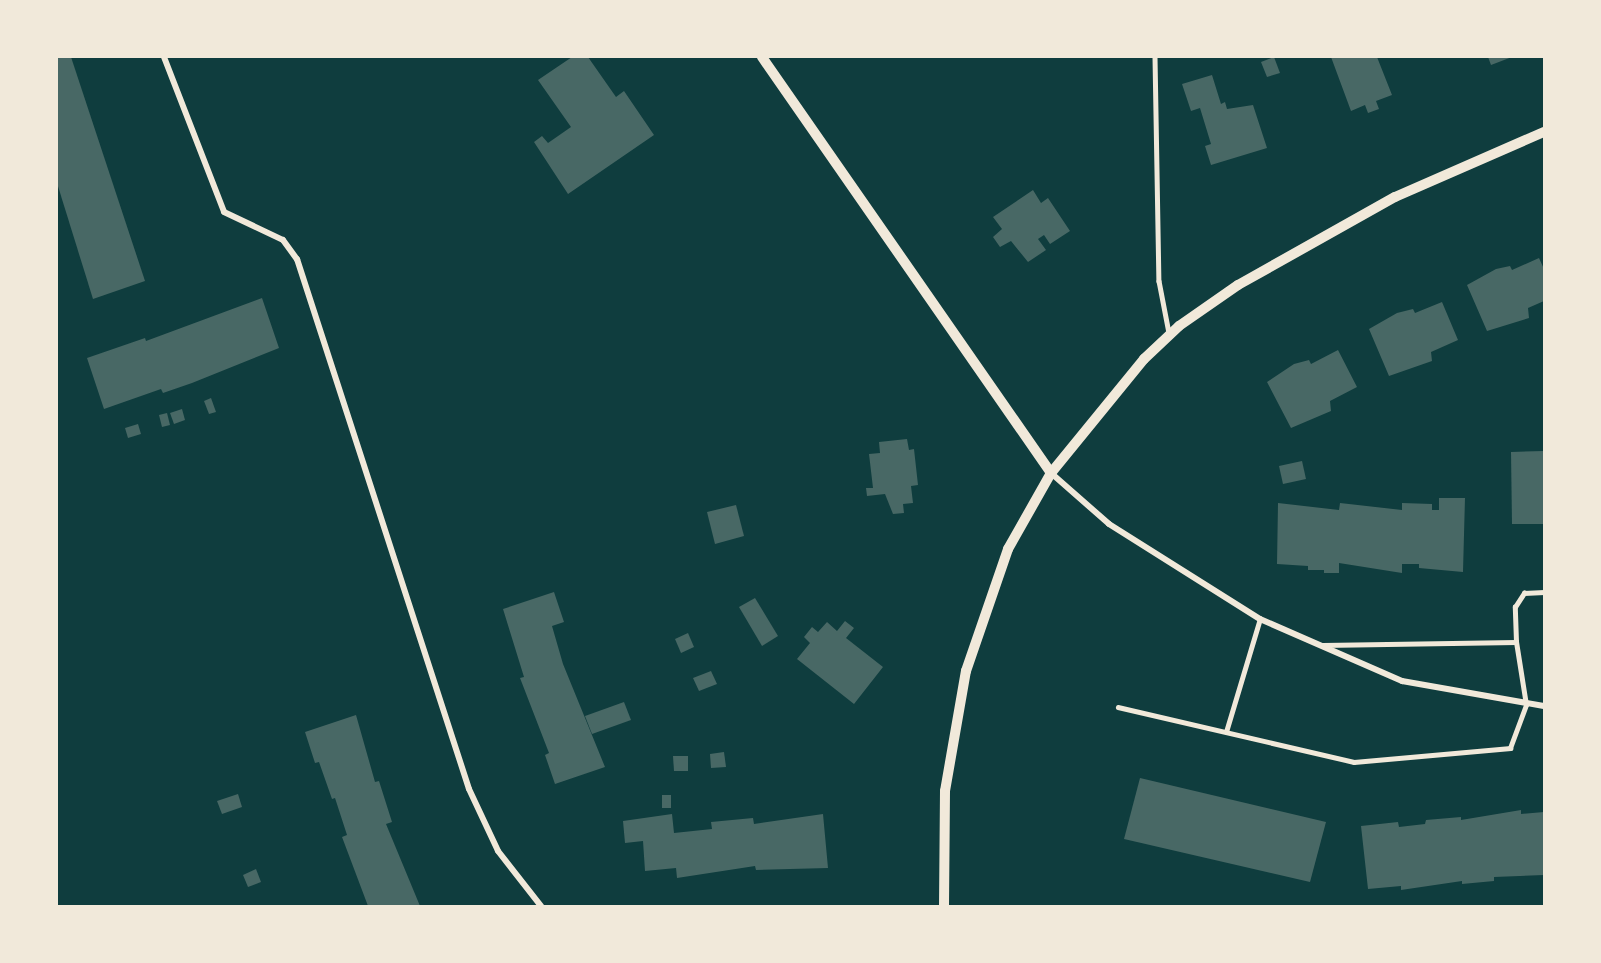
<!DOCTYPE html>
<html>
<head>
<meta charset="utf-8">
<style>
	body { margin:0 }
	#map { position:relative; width:1601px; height:963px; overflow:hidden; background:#0f3d3e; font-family:"IBM Plex Sans",sans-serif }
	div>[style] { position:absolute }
	.building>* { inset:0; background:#486865 }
	.service>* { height:4.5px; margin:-2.25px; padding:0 2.25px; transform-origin:2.25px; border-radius:2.25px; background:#f1e9da }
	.minor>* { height:6px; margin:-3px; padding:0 3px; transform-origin:3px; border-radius:3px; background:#f1e9da }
	.tertiary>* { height:10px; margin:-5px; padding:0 5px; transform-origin:5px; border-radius:5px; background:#f1e9da }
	span { translate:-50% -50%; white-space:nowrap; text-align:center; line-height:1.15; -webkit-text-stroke:4.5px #f1e9da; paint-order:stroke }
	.frame { position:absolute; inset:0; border:58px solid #f1e9da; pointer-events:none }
</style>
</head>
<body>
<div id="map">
	<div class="building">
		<div style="clip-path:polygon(57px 57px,71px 57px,145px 281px,93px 299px,57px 183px)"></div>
		<div style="clip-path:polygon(572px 57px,588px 57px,616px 97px,624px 91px,654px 135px,568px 194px,534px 142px,542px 136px,548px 143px,571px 127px,538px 80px)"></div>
		<div style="clip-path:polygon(1274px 57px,1280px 73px,1267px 77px,1261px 62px)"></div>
		<div style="clip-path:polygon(1331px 57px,1377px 57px,1392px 95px,1376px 101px,1379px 109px,1368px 113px,1365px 105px,1351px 111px)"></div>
		<div style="clip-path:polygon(1488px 57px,1512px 57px,1491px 65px)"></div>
		<div style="clip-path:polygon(1212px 75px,1221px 104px,1225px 102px,1227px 109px,1253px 105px,1267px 148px,1211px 165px,1205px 146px,1211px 144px,1200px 108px,1191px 111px,1182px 84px)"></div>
		<div style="clip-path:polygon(1033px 190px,1041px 203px,1048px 198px,1070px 231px,1050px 244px,1044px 235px,1038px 239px,1046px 250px,1028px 262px,1011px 241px,1000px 247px,993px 237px,1002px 229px,993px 217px)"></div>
		<div style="clip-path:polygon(1539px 258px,1544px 269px,1544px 301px,1528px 308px,1529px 318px,1487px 331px,1467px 285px,1496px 269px,1510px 266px,1512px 270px)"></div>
		<div style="clip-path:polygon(262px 298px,279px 348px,192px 383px,163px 393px,161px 389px,104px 409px,87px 358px,145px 338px,146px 341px)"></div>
		<div style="clip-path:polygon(1442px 302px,1458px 340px,1431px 352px,1432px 361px,1389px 376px,1369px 329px,1397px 313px,1413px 309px,1415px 313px)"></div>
		<div style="clip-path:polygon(1338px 350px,1357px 387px,1330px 401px,1331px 411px,1291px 428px,1267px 382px,1294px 364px,1309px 360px,1311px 364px)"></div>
		<div style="clip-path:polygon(211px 398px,216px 412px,209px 414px,204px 401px)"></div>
		<div style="clip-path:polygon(182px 409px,185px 420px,174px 424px,170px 413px)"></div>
		<div style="clip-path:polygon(167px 413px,170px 425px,162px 427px,159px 415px)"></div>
		<div style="clip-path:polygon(138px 424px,141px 434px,128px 438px,125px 428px)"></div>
		<div style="clip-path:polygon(907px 439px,909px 450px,914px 449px,918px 485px,911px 486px,913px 503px,903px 504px,904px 513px,893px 514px,885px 494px,867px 496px,866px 488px,873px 488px,869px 454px,880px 453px,879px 442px)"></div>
		<div style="clip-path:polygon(1544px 451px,1544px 524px,1512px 524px,1511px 452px)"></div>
		<div style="clip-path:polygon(1302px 461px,1306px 479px,1283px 484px,1279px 466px)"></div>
		<div style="clip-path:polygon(1439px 498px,1465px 498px,1463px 572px,1419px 568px,1419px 564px,1402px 564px,1402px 573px,1339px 563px,1339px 573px,1324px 573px,1324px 570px,1308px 570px,1308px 566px,1277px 564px,1278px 503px,1339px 510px,1340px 503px,1402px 510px,1402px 503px,1432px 504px,1432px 510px,1439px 510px)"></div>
		<div style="clip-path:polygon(736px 505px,744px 536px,715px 544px,707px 512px)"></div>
		<div style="clip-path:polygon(554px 592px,564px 622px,552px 626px,563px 664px,605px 767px,555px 784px,545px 755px,549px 753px,520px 678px,524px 677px,503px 609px)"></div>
		<div style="clip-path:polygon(755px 598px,778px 636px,762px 646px,739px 607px)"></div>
		<div style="clip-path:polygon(845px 621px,854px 628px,846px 638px,883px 667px,854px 704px,797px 659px,810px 643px,804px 637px,812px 627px,818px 632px,827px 622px,837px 631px)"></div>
		<div style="clip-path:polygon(688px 633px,694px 647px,681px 653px,675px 639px)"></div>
		<div style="clip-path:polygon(711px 671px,717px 684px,699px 691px,693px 678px)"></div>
		<div style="clip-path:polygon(624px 702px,631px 720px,592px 734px,585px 716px)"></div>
		<div style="clip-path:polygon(356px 715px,375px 782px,379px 781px,392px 822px,386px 824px,420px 906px,368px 906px,342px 837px,347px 835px,335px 798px,332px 799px,319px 762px,315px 763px,305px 732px)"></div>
		<div style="clip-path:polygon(724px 752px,726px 767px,711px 768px,710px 754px)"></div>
		<div style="clip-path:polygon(673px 756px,688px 756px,688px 771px,674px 771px)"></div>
		<div style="clip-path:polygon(1140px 778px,1326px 822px,1310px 882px,1124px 839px)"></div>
		<div style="clip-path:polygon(238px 794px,242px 807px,222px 814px,217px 801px)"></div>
		<div style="clip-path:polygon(662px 795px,671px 795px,671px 808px,662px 808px)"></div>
		<div style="clip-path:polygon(1521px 810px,1521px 814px,1544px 812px,1544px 875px,1494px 877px,1494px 881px,1462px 884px,1462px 881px,1401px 890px,1401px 886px,1368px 889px,1361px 826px,1398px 822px,1399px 827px,1425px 824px,1426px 820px,1461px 817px,1461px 820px)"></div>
		<div style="clip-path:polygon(672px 814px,674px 833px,712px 829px,711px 822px,753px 818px,754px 824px,823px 814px,828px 868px,756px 870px,755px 866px,677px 878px,676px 868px,645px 871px,643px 841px,625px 843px,623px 821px)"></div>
		<div style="clip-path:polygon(256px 869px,261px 882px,248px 887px,243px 875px)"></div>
	</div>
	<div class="service">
		<div style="left:1155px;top:57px;width:224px;rotate:89deg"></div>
		<div style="left:1159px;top:281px;width:53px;rotate:79.1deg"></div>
		<div style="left:1323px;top:645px;width:193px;rotate:-0.9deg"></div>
		<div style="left:1118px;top:707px;width:242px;rotate:13.1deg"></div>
		<div style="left:1354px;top:762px;width:157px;rotate:-5.1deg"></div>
		<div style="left:1510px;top:748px;width:46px;rotate:-69.6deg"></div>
		<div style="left:1526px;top:705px;width:64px;rotate:-99deg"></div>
		<div style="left:1516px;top:642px;width:35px;rotate:-92deg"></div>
		<div style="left:1515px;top:607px;width:17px;rotate:-57deg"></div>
		<div style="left:1524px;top:593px;width:20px;rotate:-3deg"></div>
		<div style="left:1226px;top:732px;width:118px;rotate:-73.3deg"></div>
	</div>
	<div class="minor">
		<div style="left:164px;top:57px;width:166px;rotate:68.8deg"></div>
		<div style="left:224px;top:212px;width:65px;rotate:25.4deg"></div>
		<div style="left:283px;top:240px;width:24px;rotate:54deg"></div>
		<div style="left:297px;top:259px;width:557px;rotate:72.02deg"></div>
		<div style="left:469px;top:789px;width:68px;rotate:64.9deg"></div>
		<div style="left:498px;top:851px;width:70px;rotate:52deg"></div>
		<div style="left:1051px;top:473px;width:77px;rotate:41.3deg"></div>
		<div style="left:1109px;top:524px;width:178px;rotate:32.2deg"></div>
		<div style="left:1260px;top:619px;width:155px;rotate:23.6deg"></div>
		<div style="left:1402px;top:681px;width:144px;rotate:10deg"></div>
	</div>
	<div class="tertiary">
		<div style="left:762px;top:57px;width:507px;rotate:55.21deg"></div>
		<div style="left:944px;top:906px;width:115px;rotate:-89.5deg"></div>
		<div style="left:945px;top:791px;width:122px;rotate:-80.1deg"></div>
		<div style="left:966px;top:671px;width:129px;rotate:-71deg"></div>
		<div style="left:1008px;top:549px;width:87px;rotate:-60.5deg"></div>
		<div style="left:1051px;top:473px;width:147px;rotate:-50.8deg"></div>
		<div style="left:1144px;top:359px;width:48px;rotate:-43.3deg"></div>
		<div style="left:1179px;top:326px;width:72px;rotate:-34.8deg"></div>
		<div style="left:1238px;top:285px;width:180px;rotate:-29.3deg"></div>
		<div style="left:1395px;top:197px;width:163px;rotate:-23.6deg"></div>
	</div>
	<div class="frame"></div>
</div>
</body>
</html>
